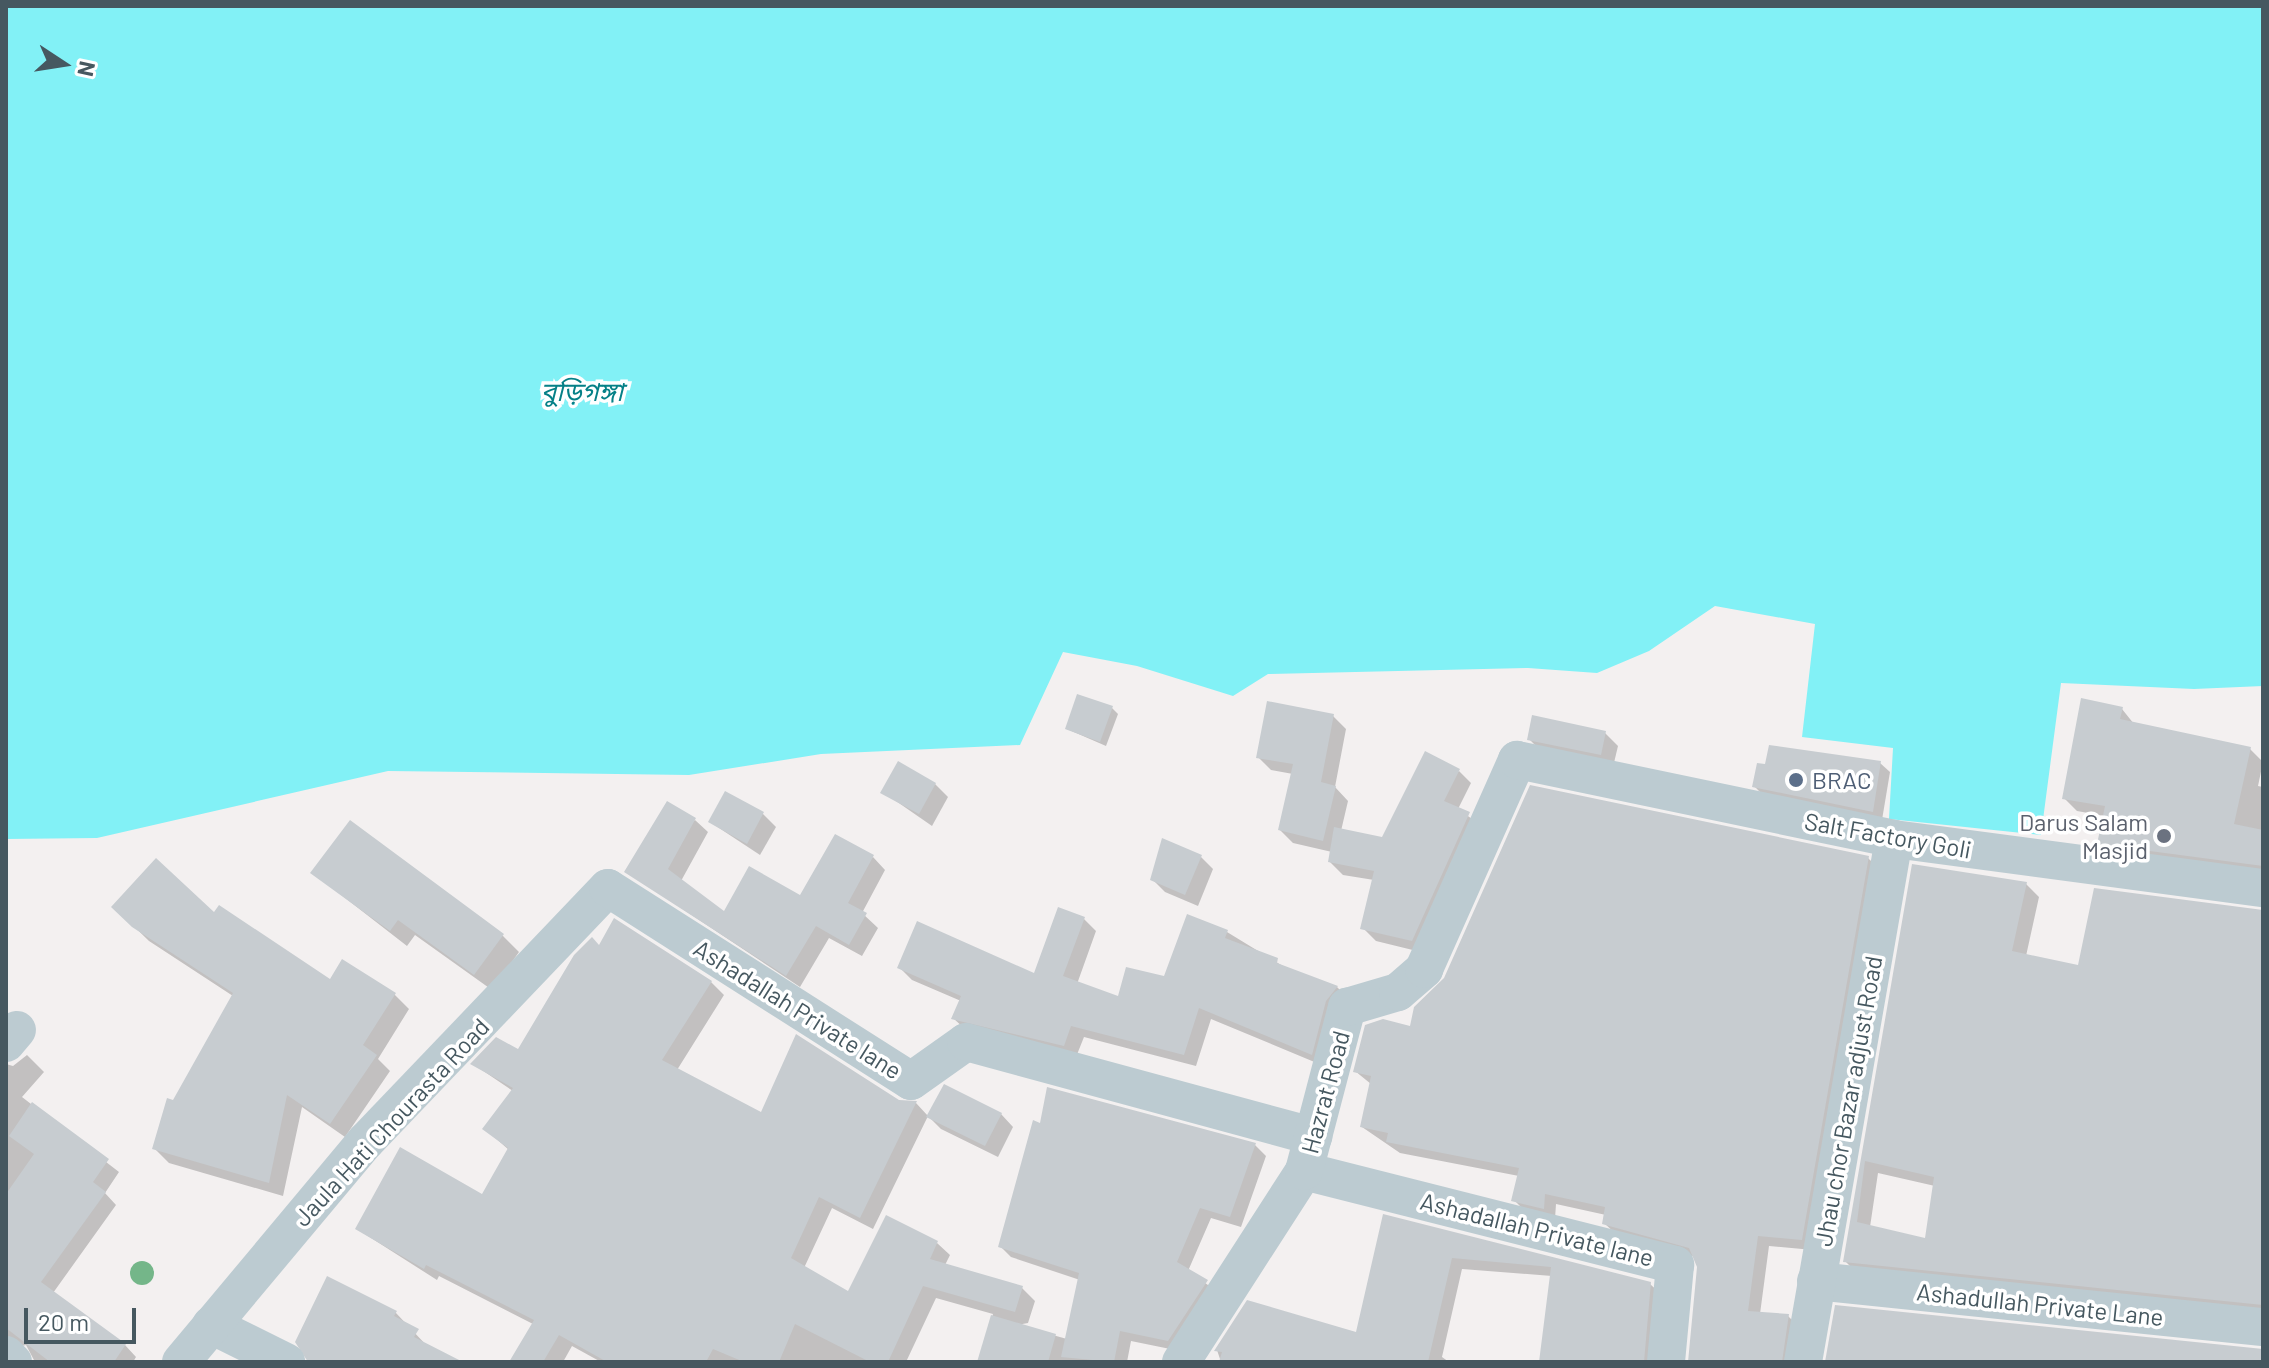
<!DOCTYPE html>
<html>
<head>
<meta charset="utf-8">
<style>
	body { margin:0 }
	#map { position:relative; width:2269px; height:1368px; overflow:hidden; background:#f3f0f0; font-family:Barlow,"Noto Sans Bengali",sans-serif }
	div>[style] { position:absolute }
	.water>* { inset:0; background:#82f1f6 }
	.shadow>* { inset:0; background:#0003 }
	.building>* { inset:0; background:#c7ccd0 }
	.minor>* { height:38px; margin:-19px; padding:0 19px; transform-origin:19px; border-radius:19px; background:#bccbd1 }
	.trees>* { width:24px; height:24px; margin:-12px; border-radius:50%; background:#74b689 }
	.dots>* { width:22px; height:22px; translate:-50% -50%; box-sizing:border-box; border:4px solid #fff; border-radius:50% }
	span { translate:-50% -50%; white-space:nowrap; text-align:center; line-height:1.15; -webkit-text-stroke:7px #fff; paint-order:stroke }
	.service-label { font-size:24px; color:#4e5e75 }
	.left { translate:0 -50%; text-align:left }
	.worship-label { font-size:24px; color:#5b616d }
	.right { translate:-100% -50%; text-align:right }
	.street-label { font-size:24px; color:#465860 }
	.water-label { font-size:26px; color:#058087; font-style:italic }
	.frame { position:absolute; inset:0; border:8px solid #465860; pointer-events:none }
	.north { position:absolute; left:24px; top:24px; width:80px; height:80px; -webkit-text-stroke:6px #fff; paint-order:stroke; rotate:102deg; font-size:22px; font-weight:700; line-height:32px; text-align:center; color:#465860 }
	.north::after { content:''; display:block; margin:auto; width:28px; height:36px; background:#465860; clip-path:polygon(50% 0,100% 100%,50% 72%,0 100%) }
	.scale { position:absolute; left:24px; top:1308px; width:112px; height:36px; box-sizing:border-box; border:4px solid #465860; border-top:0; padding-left:10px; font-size:24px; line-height:28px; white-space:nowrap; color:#465860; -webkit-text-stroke:6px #fff; paint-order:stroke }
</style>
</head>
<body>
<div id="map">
	<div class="water">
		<div style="clip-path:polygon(6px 6px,2263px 6px,2263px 686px,2194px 689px,2061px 683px,2041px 835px,1889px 819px,1893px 748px,1802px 737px,1815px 624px,1715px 606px,1649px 651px,1597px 673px,1528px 668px,1268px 674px,1233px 696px,1137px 666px,1063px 652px,1020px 745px,821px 754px,689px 775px,388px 771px,97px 838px,6px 839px)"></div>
	</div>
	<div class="shadow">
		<div style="clip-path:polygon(1112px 708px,1118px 714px,1106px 746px,1067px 729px)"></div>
		<div style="clip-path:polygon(2122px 709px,2134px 724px,2250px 749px,2263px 762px,2258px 786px,2263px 787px,2263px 876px,2112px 856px,2099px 843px,2105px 816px,2077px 811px,2064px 798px)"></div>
		<div style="clip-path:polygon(1333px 716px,1346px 729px,1335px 787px,1348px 801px,1341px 831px,1383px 839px,1459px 771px,1471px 783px,1458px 809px,1482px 826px,1425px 953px,1376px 941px,1363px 928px,1374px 880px,1343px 875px,1330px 862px,1332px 852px,1293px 843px,1280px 830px,1293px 774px,1271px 770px,1258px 757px)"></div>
		<div style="clip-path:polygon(1605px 733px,1618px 746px,1613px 767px,1542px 752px,1529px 739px)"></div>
		<div style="clip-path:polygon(1880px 763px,1890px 772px,1882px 820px,1764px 796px,1754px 786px)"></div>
		<div style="clip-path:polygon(935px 784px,948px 797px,932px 826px,883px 792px)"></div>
		<div style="clip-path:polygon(763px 814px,776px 827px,760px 855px,710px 822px)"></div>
		<div style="clip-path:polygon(695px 820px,708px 832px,681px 881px,725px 914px,801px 897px,873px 857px,885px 870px,862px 913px,878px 928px,862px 956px,829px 938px,800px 987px,627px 872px)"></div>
		<div style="clip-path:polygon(1200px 856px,1213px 869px,1198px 906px,1165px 892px,1152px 879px)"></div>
		<div style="clip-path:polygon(1868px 858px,1879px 869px,1813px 1250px,1769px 1246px,1760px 1314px,1788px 1316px,1799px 1327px,1793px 1362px,1690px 1362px,1699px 1267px,1695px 1257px,1616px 1234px,1604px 1223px,1606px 1215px,1556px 1204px,1555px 1219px,1525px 1211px,1514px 1200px,1519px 1176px,1400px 1153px,1362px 1127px,1371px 1084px,1355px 1071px,1411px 1029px)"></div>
		<div style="clip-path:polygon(evenodd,1914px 866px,2026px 884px,2039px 897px,2026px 956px,2079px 968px,2263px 911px,2263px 1316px,1858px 1274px,1845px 1261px,1914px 866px,1878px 1173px,1935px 1186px,1927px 1241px,1870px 1227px,1878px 1173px)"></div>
		<div style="clip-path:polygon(313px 873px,503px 936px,519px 952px,492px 990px,415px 935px,407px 946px)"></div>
		<div style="clip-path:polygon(114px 907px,214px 915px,331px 982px,394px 994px,409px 1009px,378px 1059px,390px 1071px,345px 1137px,302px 1107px,283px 1196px,169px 1163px,154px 1148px,233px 996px,149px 941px)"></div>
		<div style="clip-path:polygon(1084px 919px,1096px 931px,1077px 984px,1119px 999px,1165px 979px,1227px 932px,1286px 968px,1337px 987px,1349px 999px,1324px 1066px,1211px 1019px,1196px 1066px,1084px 1037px,1076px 1057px,966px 1030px,953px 1018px,961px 1001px,912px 980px,899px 967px,1036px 976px)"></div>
		<div style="clip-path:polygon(600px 948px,711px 982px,724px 995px,677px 1070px,762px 1115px,898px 1102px,916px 1103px,928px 1116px,944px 1087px,1001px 1114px,1013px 1127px,998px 1157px,941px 1129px,928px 1116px,873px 1229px,832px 1208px,804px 1268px,849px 1294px,937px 1243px,950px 1255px,945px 1265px,1022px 1288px,1035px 1301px,1028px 1323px,1017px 1325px,1067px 1339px,1080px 1280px,1011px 1257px,1000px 1246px,1255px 1145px,1266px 1156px,1241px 1227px,1211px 1218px,1188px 1271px,1218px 1292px,1180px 1351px,1131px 1341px,1127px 1362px,979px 1362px,993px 1314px,936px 1298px,906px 1362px,601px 1362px,572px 1346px,563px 1362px,511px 1362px,533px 1324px,439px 1276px,437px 1280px,357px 1229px,483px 1197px,509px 1150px,485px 1129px,513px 1091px,473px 1064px,518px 1052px)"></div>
		<div style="clip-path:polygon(27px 1055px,44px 1072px,22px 1097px,119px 1172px,105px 1193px,116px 1205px,53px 1293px,125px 1345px,136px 1357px,133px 1362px,35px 1362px,26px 1345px,6px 1350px,6px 1064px,13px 1066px)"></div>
		<div style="clip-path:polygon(1384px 1216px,1650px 1284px,1662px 1295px,1657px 1362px,1540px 1362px,1552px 1276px,1462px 1269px,1442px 1357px,1449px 1362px,1221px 1362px,1217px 1350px,1357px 1335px)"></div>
		<div style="clip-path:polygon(328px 1279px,396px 1313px,428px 1347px,458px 1362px,309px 1362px)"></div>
	</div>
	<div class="building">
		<div style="clip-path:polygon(1077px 694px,1113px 706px,1100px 742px,1065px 729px)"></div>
		<div style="clip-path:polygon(2081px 698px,2123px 707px,2120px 719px,2251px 747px,2234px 824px,2263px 830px,2263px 866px,2097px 844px,2105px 806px,2062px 799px)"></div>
		<div style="clip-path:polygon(1267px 701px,1334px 714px,1321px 782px,1336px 786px,1323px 841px,1278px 830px,1293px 764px,1256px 758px)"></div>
		<div style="clip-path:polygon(1532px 715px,1606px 731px,1601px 755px,1527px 740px)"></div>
		<div style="clip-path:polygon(1769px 745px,1881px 761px,1873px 812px,1752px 787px,1757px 763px,1765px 764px)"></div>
		<div style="clip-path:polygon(1425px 751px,1460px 769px,1444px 801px,1470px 812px,1412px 941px,1360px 929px,1374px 871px,1328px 862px,1334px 827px,1382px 837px)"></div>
		<div style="clip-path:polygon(898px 761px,936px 783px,919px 814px,880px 793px)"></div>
		<div style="clip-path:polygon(1530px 785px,1869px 856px,1802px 1240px,1758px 1236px,1748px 1311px,1789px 1314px,1782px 1362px,1688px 1362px,1697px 1267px,1689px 1248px,1602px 1224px,1605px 1207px,1545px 1194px,1544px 1209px,1511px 1201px,1519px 1168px,1386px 1142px,1388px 1133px,1360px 1127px,1371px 1076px,1353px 1072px,1365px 1025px,1383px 1019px,1410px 1026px,1414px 1007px,1444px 978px)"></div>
		<div style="clip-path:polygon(725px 791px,764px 812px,747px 844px,708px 822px)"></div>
		<div style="clip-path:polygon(667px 801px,696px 818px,668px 869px,724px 911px,749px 866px,800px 895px,835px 834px,874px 855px,848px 903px,867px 913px,849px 945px,816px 926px,786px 976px,624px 872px)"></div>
		<div style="clip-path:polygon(350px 820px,504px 934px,474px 975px,398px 920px,390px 931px,310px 873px)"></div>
		<div style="clip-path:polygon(1162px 838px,1202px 855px,1185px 895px,1150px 880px)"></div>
		<div style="clip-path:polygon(156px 858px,214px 912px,219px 905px,330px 979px,342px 959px,396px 993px,363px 1045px,377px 1055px,330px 1124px,287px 1095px,269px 1183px,152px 1149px,167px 1098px,173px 1100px,233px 993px,132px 927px,111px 907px)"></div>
		<div style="clip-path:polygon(evenodd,1912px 864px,2027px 882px,2012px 951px,2078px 965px,2094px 888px,2263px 910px,2263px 1305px,1843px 1262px,1912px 864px,1865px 1161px,1934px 1177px,1925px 1238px,1857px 1222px,1865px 1161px)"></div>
		<div style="clip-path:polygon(1058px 907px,1085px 917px,1063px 976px,1118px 996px,1126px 967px,1164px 976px,1187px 914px,1228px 930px,1225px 938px,1278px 958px,1277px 963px,1338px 986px,1326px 1001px,1312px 1055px,1199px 1008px,1184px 1055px,1071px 1026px,1064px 1046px,951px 1019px,961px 996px,897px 968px,917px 921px,1034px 973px)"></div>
		<div style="clip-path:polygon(614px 918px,712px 981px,662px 1060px,761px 1112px,796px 1034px,899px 1100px,917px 1101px,860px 1218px,819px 1197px,791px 1258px,848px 1291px,886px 1215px,938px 1241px,930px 1259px,1023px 1286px,1015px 1312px,923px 1286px,888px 1362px,870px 1362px,795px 1324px,779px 1362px,744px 1362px,713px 1349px,706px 1362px,607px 1362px,559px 1335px,543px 1362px,509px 1362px,534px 1320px,426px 1265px,424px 1269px,355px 1229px,400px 1147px,482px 1194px,508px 1148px,482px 1129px,513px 1088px,470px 1064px,496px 1037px,518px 1049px,574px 955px,592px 937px,599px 945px)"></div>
		<div style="clip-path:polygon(944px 1084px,1002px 1113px,985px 1146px,926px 1117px)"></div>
		<div style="clip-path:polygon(1047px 1087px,1256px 1143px,1230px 1217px,1200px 1208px,1177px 1262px,1208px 1280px,1168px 1341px,1120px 1331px,1114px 1362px,1061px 1357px,1079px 1273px,998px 1247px,1033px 1120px,1040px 1123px)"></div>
		<div style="clip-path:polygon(32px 1102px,109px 1159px,93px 1182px,106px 1192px,41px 1282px,126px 1344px,114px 1362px,50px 1362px,6px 1328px,6px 1194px,34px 1154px,9px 1136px)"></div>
		<div style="clip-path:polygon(1383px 1214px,1651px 1282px,1644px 1362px,1539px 1362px,1551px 1267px,1452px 1258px,1428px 1362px,1219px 1362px,1222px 1352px,1214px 1351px,1247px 1300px,1356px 1332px)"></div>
		<div style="clip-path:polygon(327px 1276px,397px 1311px,394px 1316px,419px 1329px,414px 1337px,463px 1362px,308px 1362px,295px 1342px)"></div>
		<div style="clip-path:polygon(1835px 1305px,2263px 1349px,2263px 1362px,1825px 1362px)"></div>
		<div style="clip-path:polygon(991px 1315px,1056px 1334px,1048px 1362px,977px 1362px)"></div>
	</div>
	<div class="minor">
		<div style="left:6px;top:1043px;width:17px;rotate:-50deg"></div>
		<div style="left:1304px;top:1171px;width:383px;rotate:14.2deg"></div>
		<div style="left:1675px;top:1265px;width:97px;rotate:95.3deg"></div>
		<div style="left:1816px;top:1281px;width:449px;rotate:5.9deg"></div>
		<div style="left:211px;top:1325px;width:84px;rotate:26.3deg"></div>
		<div style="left:6px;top:1355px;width:10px;rotate:45deg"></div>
		<div style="left:181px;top:1362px;width:288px;rotate:-50.1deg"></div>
		<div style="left:366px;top:1141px;width:350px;rotate:-46.3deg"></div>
		<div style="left:608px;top:888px;width:359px;rotate:32.5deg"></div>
		<div style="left:911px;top:1081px;width:67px;rotate:-35.3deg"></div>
		<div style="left:966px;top:1042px;width:360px;rotate:15.2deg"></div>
		<div style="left:1181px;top:1362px;width:227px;rotate:-57.2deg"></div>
		<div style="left:1304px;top:1171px;width:170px;rotate:-75.3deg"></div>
		<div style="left:1347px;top:1007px;width:53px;rotate:-16.4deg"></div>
		<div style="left:1398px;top:992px;width:35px;rotate:-41deg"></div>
		<div style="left:1424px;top:969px;width:229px;rotate:-66deg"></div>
		<div style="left:1517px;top:760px;width:385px;rotate:11.8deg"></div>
		<div style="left:1894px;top:839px;width:372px;rotate:7.6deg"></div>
		<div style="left:1803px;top:1362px;width:531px;rotate:-80.13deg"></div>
	</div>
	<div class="trees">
		<div style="left:142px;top:1273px"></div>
	</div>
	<div class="dots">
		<div style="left:1796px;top:780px;background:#5c6f8a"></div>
		<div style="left:2164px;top:836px;background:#6b7280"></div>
	</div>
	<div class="service-label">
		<span class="left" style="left:1812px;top:780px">BRAC</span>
	</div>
	<div class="worship-label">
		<span class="right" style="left:2148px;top:836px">Darus Salam<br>Masjid</span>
	</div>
	<div class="street-label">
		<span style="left:1888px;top:835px;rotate:10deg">Salt Factory Goli</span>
		<span style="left:798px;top:1009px;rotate:32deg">Ashadallah Private lane</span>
		<span style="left:1325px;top:1092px;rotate:-75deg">Hazrat Road</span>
		<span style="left:1848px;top:1101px;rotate:-80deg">Jhau chor Bazar adjust Road</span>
		<span style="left:391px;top:1122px;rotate:-47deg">Jaula Hati Chourasta Road</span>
		<span style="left:1537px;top:1229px;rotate:14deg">Ashadallah Private lane</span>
		<span style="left:2040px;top:1304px;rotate:6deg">Ashadullah Private Lane</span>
	</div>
	<div class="water-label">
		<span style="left:582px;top:391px">বুড়িগঙ্গা</span>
	</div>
	<div class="frame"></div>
	<div class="north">N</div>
	<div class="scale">20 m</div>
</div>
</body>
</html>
